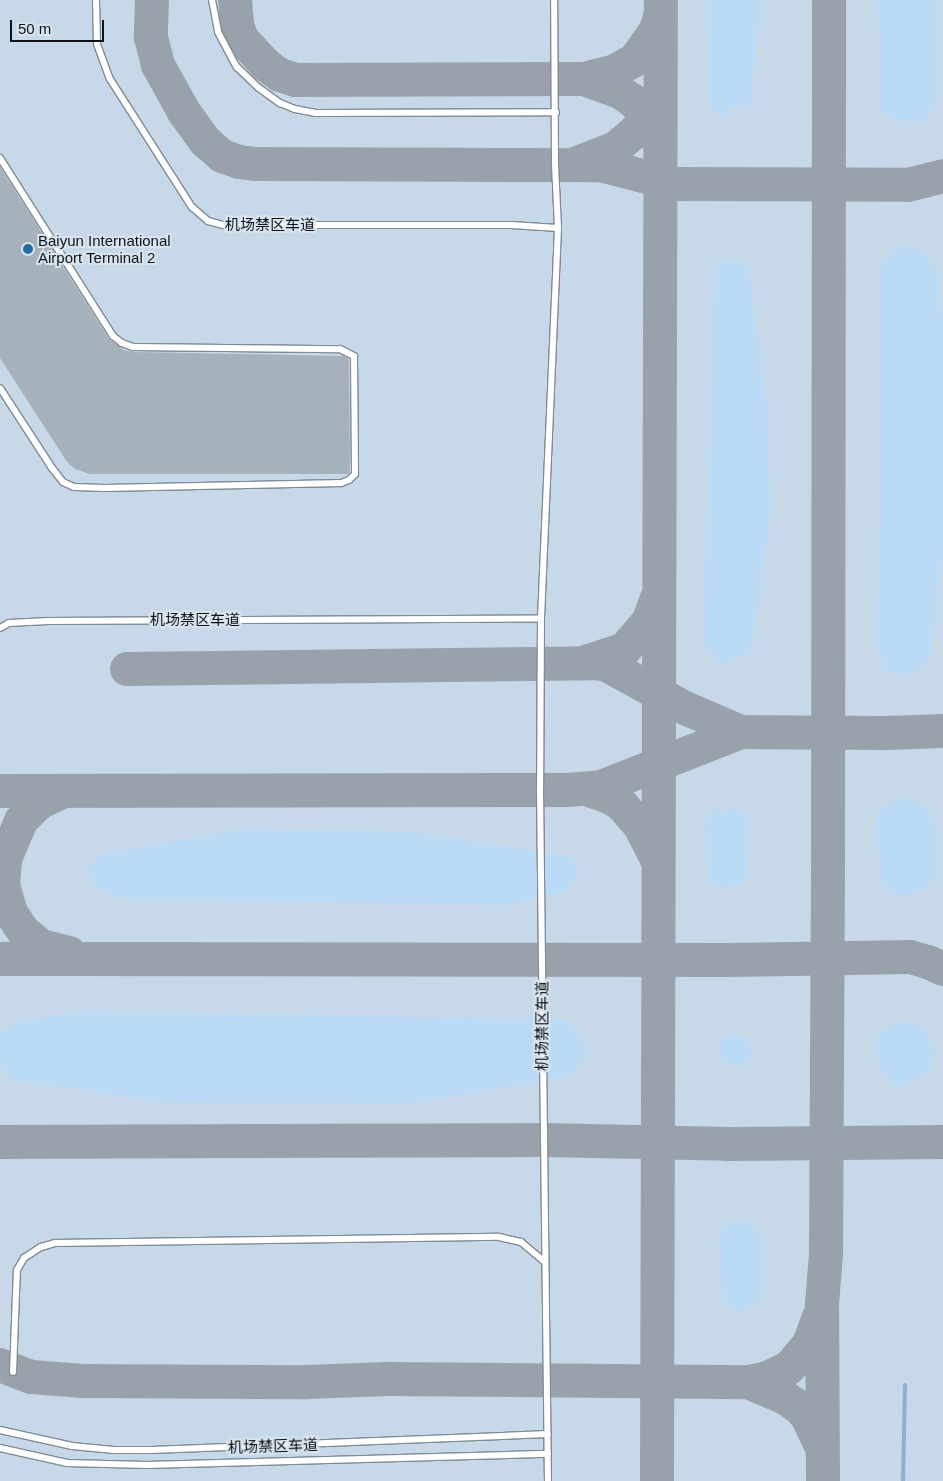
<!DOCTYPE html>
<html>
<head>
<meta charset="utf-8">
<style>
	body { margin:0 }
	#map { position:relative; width:943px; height:1481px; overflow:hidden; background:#d9e5ee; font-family:Helvetica,"Noto Sans SC",sans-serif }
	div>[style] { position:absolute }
	.built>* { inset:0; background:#c7d9e8 }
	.green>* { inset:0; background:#badaf5 }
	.stream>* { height:4px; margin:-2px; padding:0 2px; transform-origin:2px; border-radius:2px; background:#8eb0ce }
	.taxiway>* { height:34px; margin:-17px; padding:0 17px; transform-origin:17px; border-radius:17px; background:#99a2aa }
	.building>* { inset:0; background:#a6b1bb }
	.roads { filter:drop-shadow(1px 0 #818b94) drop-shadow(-1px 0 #818b94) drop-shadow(0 1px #818b94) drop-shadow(0 -1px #818b94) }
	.service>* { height:6px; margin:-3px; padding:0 3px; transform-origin:3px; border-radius:3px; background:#fff }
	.dots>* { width:14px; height:14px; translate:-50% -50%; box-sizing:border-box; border:2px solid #d9e5ee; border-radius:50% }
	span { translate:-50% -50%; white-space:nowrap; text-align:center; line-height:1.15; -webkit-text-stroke:4px #d9e5ee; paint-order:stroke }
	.street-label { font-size:15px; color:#0f1216 }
	.poi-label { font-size:15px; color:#0f1216 }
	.left { translate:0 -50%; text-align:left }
	.scale { position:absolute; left:10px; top:20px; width:94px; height:22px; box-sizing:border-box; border:2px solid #0f1216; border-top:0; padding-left:6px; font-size:15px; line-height:18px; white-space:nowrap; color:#0f1216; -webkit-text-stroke:4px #d9e5ee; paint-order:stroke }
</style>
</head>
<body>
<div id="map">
	<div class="built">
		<div style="clip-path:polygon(0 0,943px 0,943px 1481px,0 1481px)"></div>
	</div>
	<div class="green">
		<div style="clip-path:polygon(707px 0,761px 0,750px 105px,730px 109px,723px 119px,708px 102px)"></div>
		<div style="clip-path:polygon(878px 0,935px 0,936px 103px,923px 122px,903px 121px,880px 113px)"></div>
		<div style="clip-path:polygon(907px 245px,923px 251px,939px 274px,943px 325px,943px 554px,930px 657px,912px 676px,885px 671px,878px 647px,880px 261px)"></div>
		<div style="clip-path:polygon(733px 259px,748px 267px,766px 398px,771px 511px,751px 653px,722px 664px,703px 646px,715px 262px)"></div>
		<div style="clip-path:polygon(897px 798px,922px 803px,934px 817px,936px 877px,924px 890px,896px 897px,880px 879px,876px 814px)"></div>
		<div style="clip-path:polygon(719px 804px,721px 813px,735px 806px,750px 819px,748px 874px,744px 882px,729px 887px,708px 884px,706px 823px)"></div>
		<div style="clip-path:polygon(245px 829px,414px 832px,574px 858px,576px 880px,564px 892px,505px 905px,125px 899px,94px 887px,88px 868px,101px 854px)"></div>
		<div style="clip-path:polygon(84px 1011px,564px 1020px,582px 1037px,586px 1057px,569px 1076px,408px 1104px,167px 1103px,10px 1079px,0 1065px,0 1034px,17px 1022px)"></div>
		<div style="clip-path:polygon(899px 1021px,924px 1027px,935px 1052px,929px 1071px,913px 1082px,896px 1087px,879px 1067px,877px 1036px)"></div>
		<div style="clip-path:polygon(736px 1033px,748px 1042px,752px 1058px,740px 1067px,722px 1062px,719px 1042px)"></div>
		<div style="clip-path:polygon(745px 1219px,761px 1235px,761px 1285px,759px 1302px,738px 1312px,723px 1300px,718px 1240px,726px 1224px)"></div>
	</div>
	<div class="stream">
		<div style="left:903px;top:1481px;width:96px;rotate:-88.8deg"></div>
	</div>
	<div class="taxiway">
		<div style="left:152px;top:0;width:37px;rotate:92deg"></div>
		<div style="left:151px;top:37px;width:29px;rotate:76deg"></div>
		<div style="left:158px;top:65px;width:54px;rotate:61deg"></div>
		<div style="left:184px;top:112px;width:37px;rotate:54deg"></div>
		<div style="left:206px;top:142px;width:21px;rotate:41deg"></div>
		<div style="left:222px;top:156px;width:18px;rotate:19deg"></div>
		<div style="left:239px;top:162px;width:17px;rotate:7deg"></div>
		<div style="left:256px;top:164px;width:345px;rotate:0.2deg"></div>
		<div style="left:601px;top:165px;width:74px;rotate:14.8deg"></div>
		<div style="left:673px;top:184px;width:235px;rotate:0.2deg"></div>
		<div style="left:908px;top:185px;width:36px;rotate:-14deg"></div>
		<div style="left:235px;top:0;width:25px;rotate:85deg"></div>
		<div style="left:237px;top:25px;width:15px;rotate:70deg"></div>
		<div style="left:242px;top:39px;width:35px;rotate:47deg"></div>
		<div style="left:266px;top:65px;width:17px;rotate:36deg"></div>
		<div style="left:280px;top:75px;width:16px;rotate:18deg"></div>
		<div style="left:295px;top:80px;width:289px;rotate:-0.2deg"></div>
		<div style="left:584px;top:79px;width:38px;rotate:20deg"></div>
		<div style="left:620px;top:92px;width:14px;rotate:34deg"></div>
		<div style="left:632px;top:100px;width:8px;rotate:45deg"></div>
		<div style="left:638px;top:106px;width:44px;rotate:59.9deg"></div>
		<div style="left:584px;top:79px;width:32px;rotate:-14deg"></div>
		<div style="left:615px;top:71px;width:23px;rotate:-29deg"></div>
		<div style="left:635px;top:60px;width:37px;rotate:-55deg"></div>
		<div style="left:656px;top:30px;width:14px;rotate:-73deg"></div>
		<div style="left:577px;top:163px;width:42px;rotate:-21deg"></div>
		<div style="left:616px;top:148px;width:30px;rotate:-41deg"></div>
		<div style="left:639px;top:128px;width:32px;rotate:-62deg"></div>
		<div style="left:586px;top:662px;width:41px;rotate:-18.4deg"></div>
		<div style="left:625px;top:649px;width:38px;rotate:-50deg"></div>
		<div style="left:649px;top:620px;width:23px;rotate:-70deg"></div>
		<div style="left:127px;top:669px;width:470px;rotate:-0.7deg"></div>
		<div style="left:597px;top:663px;width:10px;rotate:11deg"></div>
		<div style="left:607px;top:665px;width:89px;rotate:28.9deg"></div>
		<div style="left:685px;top:708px;width:61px;rotate:23.2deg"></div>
		<div style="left:586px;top:789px;width:24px;rotate:19deg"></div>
		<div style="left:609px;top:797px;width:14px;rotate:30deg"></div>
		<div style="left:621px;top:804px;width:29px;rotate:49deg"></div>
		<div style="left:640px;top:826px;width:37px;rotate:63deg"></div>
		<div style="left:0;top:791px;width:568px;rotate:-0.1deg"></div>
		<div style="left:568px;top:790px;width:33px;rotate:-5deg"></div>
		<div style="left:601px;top:787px;width:150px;rotate:-21.4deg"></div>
		<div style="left:741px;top:732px;width:146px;rotate:0.4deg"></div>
		<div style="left:887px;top:733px;width:56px;rotate:-2deg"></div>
		<div style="left:64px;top:791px;width:26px;rotate:155deg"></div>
		<div style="left:40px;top:802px;width:27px;rotate:135deg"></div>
		<div style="left:21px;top:821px;width:41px;rotate:112.8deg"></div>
		<div style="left:5px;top:859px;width:26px;rotate:94deg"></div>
		<div style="left:3px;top:885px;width:29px;rotate:74deg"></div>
		<div style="left:11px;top:913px;width:23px;rotate:56deg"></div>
		<div style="left:24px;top:932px;width:22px;rotate:39deg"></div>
		<div style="left:41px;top:946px;width:29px;rotate:14deg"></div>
		<div style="left:0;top:959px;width:725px;rotate:0.08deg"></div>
		<div style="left:725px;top:960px;width:185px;rotate:-0.9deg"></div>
		<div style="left:910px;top:957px;width:19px;rotate:16deg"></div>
		<div style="left:928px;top:962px;width:17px;rotate:25deg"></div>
		<div style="left:0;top:1142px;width:543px;rotate:-0.21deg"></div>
		<div style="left:543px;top:1140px;width:185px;rotate:1.2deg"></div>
		<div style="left:728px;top:1144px;width:215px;rotate:-0.5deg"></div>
		<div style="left:0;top:1365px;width:33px;rotate:21deg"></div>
		<div style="left:31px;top:1377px;width:52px;rotate:4.4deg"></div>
		<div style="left:83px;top:1381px;width:224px;rotate:0.3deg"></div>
		<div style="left:307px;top:1382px;width:80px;rotate:-2.1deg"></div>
		<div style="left:387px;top:1379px;width:361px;rotate:0.5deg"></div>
		<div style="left:748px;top:1382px;width:17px;rotate:-10deg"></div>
		<div style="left:765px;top:1379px;width:26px;rotate:-25deg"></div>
		<div style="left:789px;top:1368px;width:31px;rotate:-50deg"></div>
		<div style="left:809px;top:1344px;width:29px;rotate:-70deg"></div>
		<div style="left:748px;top:1382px;width:39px;rotate:23deg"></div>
		<div style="left:784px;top:1397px;width:19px;rotate:35deg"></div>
		<div style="left:800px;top:1408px;width:13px;rotate:51deg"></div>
		<div style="left:808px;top:1418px;width:31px;rotate:65deg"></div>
		<div style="left:657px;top:1481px;width:1481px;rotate:-89.85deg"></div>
		<div style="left:823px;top:1481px;width:177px;rotate:-90.3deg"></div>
		<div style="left:822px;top:1304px;width:50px;rotate:-85.4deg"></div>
		<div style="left:826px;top:1254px;width:376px;rotate:-89.7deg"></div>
		<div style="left:828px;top:878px;width:878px;rotate:-89.93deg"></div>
	</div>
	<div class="building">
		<div style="clip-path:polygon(0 167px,109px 339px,124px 350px,133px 352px,343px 356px,349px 359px,350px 472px,348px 474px,90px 474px,75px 469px,67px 462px,0 358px)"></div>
	</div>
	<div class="roads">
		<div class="service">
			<div style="left:96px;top:0;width:44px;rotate:88.7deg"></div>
			<div style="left:97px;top:44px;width:37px;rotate:70deg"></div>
			<div style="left:110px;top:79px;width:152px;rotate:57.4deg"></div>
			<div style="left:192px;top:207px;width:21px;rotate:41deg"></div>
			<div style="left:208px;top:221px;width:16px;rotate:15deg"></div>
			<div style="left:223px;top:225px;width:288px"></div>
			<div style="left:511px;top:225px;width:47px;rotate:3.7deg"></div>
			<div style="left:212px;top:0;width:33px;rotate:79deg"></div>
			<div style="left:218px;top:32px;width:40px;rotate:62deg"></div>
			<div style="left:237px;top:67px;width:30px;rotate:44deg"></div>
			<div style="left:259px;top:88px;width:26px;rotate:36deg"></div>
			<div style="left:280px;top:103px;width:16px;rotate:22deg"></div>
			<div style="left:295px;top:109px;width:20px;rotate:11deg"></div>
			<div style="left:315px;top:113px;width:241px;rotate:-0.2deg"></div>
			<div style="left:0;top:158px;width:211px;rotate:57.6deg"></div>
			<div style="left:113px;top:336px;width:11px;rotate:38deg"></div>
			<div style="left:122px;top:343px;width:12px;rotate:20deg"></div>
			<div style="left:133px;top:347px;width:207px;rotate:0.6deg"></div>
			<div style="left:340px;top:349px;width:16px;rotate:27deg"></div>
			<div style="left:354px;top:356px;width:118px;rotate:89.5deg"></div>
			<div style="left:355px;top:474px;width:8px;rotate:135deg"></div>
			<div style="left:349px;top:480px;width:9px;rotate:159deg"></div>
			<div style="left:341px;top:483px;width:236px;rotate:178.8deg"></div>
			<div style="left:105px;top:488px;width:31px;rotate:-178deg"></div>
			<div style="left:74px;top:487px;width:12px;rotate:-156deg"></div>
			<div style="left:63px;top:482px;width:18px;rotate:-128deg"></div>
			<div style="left:52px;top:468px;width:95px;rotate:-123deg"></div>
			<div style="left:541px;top:618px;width:390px;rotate:-87.5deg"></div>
			<div style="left:558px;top:228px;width:64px;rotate:-92.7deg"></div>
			<div style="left:555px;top:164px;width:164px;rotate:-90.3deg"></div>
			<div style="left:0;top:628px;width:10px;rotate:-29deg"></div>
			<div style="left:9px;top:623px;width:39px;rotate:-3deg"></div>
			<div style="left:48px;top:621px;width:493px;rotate:-0.3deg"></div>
			<div style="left:541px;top:618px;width:171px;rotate:90.3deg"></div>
			<div style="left:540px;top:789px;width:692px;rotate:89.34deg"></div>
			<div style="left:13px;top:1372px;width:102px;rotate:-87.8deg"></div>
			<div style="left:17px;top:1270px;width:14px;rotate:-60deg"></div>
			<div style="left:24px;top:1258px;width:20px;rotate:-33deg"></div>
			<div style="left:41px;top:1247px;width:15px;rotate:-16deg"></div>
			<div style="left:55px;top:1243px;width:444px;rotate:-0.8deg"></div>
			<div style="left:499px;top:1237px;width:23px;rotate:13deg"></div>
			<div style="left:521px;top:1242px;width:30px;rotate:40deg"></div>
			<div style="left:0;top:1430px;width:74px;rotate:12.5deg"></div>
			<div style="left:72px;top:1446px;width:42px;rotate:5.4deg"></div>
			<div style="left:114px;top:1450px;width:38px"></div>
			<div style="left:152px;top:1450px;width:396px;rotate:-2.3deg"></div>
			<div style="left:0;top:1448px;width:69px;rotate:12.6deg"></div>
			<div style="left:67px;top:1463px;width:80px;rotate:1.4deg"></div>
			<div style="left:147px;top:1465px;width:401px;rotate:-1.6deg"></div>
		</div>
	</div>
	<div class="dots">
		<div style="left:28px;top:249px;background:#236ca0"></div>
	</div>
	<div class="street-label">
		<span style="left:270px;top:225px">机场禁区车道</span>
		<span style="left:195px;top:620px">机场禁区车道</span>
		<span style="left:542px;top:1026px;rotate:-90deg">机场禁区车道</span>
		<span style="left:273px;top:1446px;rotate:-2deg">机场禁区车道</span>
	</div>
	<div class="poi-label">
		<span class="left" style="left:38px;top:249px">Baiyun International<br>Airport Terminal 2</span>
	</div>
	<div class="scale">50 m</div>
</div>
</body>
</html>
